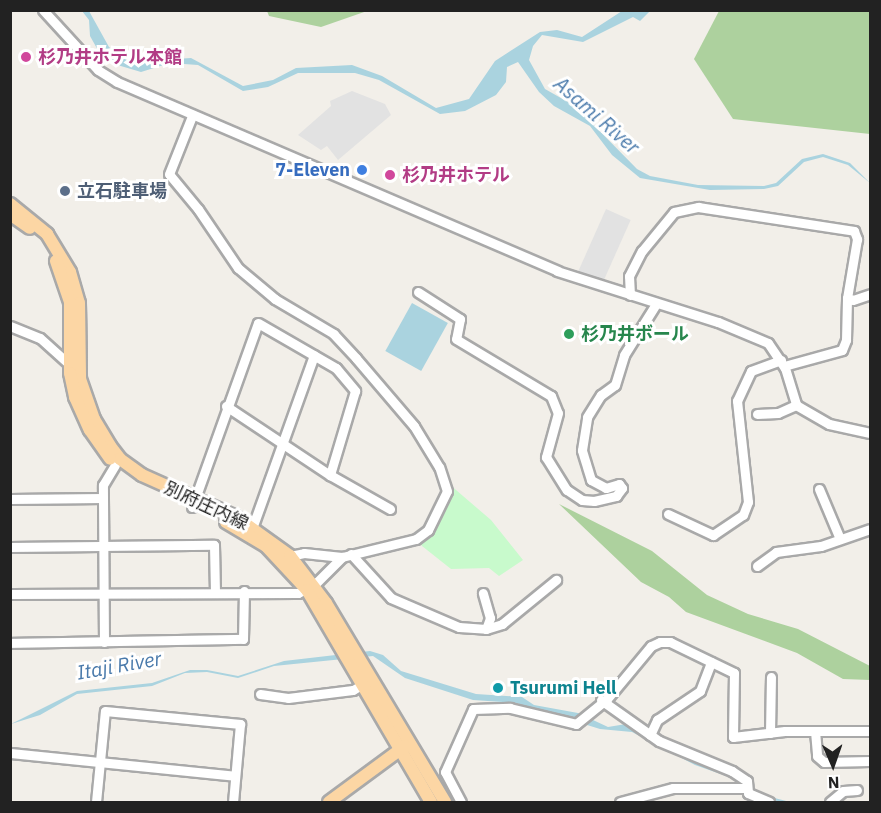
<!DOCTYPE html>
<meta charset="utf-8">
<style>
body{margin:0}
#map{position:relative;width:881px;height:813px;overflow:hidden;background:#f2efe9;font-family:"IBM Plex Sans","Noto Sans JP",sans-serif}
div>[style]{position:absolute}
.forest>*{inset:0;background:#add19e}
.park>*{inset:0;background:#c8facc}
.parking>*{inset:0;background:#e2e2e2;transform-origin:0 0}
.water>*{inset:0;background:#aad3df;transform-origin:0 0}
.roads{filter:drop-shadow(2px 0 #a9a9a9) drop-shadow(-2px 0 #a9a9a9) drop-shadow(0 2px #a9a9a9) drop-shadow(0 -2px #a9a9a9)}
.minor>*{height:9px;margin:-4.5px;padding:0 4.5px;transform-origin:4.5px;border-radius:4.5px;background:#fff}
.major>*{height:12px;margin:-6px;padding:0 6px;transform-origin:6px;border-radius:6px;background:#fcd6a4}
.dots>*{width:16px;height:16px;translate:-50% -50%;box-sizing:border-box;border:3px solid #fff;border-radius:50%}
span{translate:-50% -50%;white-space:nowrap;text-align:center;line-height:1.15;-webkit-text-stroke:6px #fff;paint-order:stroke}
.hotel-label{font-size:18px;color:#b23c85;font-weight:700}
.left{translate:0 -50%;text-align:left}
.shop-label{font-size:18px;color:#366cbe;font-weight:700}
.right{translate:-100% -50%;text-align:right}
.service-label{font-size:18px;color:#4e5e75;font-weight:700}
.leisure-label{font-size:18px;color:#27864d;font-weight:700}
.street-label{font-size:18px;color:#222}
.culture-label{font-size:18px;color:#0d838f;font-weight:700}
.water-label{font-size:20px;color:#4a7aab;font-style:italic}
.frame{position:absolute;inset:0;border:12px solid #222;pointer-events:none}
.north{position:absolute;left:803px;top:735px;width:60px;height:60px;-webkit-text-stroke:4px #fff;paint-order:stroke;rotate:178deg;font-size:16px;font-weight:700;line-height:24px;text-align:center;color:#222}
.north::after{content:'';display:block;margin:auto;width:21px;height:27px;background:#222;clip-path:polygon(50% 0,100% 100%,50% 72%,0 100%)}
</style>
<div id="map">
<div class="forest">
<div style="clip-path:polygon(267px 11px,267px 10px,367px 11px,321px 27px,269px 16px)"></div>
<div style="clip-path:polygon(719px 11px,870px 11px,870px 134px,733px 119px,694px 59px)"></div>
<div style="clip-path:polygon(559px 504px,652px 551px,707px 595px,748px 614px,798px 629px,870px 666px,870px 680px,843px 679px,797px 653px,686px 612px,669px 597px,641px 582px)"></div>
</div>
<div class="park">
<div style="clip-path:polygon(449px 484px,491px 520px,523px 560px,499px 576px,489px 568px,451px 569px,422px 546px,419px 541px,431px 533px,450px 496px)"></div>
</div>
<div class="parking">
<div style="clip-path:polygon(352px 91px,385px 104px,391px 115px,338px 160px,327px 146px,321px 150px,298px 135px,331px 106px,330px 101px)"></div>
<div style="left:606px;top:209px;width:27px;height:71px;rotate:24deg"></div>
</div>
<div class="water">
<div style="clip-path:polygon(82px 11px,89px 11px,109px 47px,129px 62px,191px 58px,243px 86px,273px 80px,296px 68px,352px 65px,382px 76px,436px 108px,469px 99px,495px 61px,540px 32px,557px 30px,582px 37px,622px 11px,650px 11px,640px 21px,633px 17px,583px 42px,542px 35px,533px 46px,529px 60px,545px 89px,575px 106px,637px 169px,650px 176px,698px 185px,764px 186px,776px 183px,802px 159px,823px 154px,850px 163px,870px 183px,848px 165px,823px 157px,804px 162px,778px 186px,764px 189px,710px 190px,640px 178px,612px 155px,590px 126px,554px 106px,539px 92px,518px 62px,507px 67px,506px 82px,496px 95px,465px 111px,440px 114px,379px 80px,355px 73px,298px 73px,268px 87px,243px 91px,198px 65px,170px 63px,141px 72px,104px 61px,90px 36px,89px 20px)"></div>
<div style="left:412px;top:303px;width:41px;height:55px;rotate:29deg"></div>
<div style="clip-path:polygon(370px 651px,383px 655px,401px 671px,476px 694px,522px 697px,534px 705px,578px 713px,608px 727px,626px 724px,697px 762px,734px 774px,759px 794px,790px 802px,766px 800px,732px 778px,695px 765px,632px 732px,600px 729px,516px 703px,473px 700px,405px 678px,373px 656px,274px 666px,238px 678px,207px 672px,185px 673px,152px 686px,77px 694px,40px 715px,11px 724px,77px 691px,152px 683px,190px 670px,207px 670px,238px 676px,284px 661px)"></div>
</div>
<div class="roads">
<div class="minor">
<div style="left:43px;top:10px;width:81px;rotate:47.5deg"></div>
<div style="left:98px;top:70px;width:22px;rotate:32deg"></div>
<div style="left:117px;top:82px;width:479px;rotate:23.2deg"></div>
<div style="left:557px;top:271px;width:169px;rotate:17.6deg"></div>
<div style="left:718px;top:322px;width:54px;rotate:22.8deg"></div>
<div style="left:768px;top:343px;width:30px;rotate:56deg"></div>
<div style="left:785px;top:368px;width:39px;rotate:73deg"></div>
<div style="left:796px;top:405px;width:38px;rotate:30deg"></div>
<div style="left:829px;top:424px;width:42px;rotate:12.4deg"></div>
<div style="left:418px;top:292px;width:50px;rotate:32.7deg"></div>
<div style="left:460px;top:319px;width:20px;rotate:101deg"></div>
<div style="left:456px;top:339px;width:111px;rotate:31deg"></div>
<div style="left:551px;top:396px;width:18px;rotate:68deg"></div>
<div style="left:558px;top:413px;width:46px;rotate:105.3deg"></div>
<div style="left:546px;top:457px;width:39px;rotate:58deg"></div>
<div style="left:567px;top:490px;width:18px;rotate:34deg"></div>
<div style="left:582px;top:500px;width:12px;rotate:5deg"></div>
<div style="left:594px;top:501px;width:23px;rotate:-13deg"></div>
<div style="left:616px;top:496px;width:10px;rotate:-53deg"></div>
<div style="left:622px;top:488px;width:5px;rotate:-127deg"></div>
<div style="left:619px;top:484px;width:14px;rotate:163deg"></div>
<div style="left:606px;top:488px;width:17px;rotate:-152deg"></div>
<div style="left:591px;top:480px;width:31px;rotate:-107deg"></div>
<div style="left:582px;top:450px;width:33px;rotate:-81deg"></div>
<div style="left:587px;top:417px;width:26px;rotate:-58deg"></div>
<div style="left:601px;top:395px;width:17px;rotate:-36deg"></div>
<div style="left:615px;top:385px;width:31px;rotate:-73deg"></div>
<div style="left:624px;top:355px;width:60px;rotate:-57.9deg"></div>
<div style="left:630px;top:295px;width:19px;rotate:-93deg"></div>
<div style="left:629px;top:276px;width:28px;rotate:-63deg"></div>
<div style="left:642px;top:251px;width:50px;rotate:-50.6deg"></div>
<div style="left:674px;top:212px;width:25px;rotate:-12deg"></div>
<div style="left:698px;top:207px;width:158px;rotate:8.7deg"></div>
<div style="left:854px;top:231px;width:9px;rotate:69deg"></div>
<div style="left:857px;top:239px;width:60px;rotate:99.6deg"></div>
<div style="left:847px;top:298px;width:6px;rotate:18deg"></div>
<div style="left:853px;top:300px;width:18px;rotate:-19deg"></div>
<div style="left:10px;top:326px;width:32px;rotate:22deg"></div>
<div style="left:40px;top:338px;width:40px;rotate:42deg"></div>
<div style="left:784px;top:366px;width:60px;rotate:-15.4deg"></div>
<div style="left:842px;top:350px;width:11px;rotate:-68deg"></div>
<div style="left:846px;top:340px;width:42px;rotate:-88.6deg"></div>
<div style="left:226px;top:406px;width:125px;rotate:33.6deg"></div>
<div style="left:330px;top:475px;width:69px;rotate:29.5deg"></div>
<div style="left:757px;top:414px;width:21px;rotate:-3deg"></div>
<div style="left:778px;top:413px;width:20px;rotate:-24deg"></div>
<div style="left:819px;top:489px;width:54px;rotate:67.2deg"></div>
<div style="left:10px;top:499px;width:93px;rotate:-0.6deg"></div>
<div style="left:192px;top:507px;width:195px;rotate:-70.3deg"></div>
<div style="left:258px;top:323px;width:90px;rotate:30deg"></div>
<div style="left:336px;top:368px;width:30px;rotate:50deg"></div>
<div style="left:355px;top:391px;width:88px;rotate:106.6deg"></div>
<div style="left:668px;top:514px;width:50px;rotate:25deg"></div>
<div style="left:713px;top:535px;width:36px;rotate:-34deg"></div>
<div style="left:743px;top:515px;width:14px;rotate:-69deg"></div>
<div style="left:748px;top:502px;width:102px;rotate:-96.2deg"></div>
<div style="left:737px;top:401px;width:33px;rotate:-65deg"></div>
<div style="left:751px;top:371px;width:32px;rotate:-20deg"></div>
<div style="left:250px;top:534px;width:190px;rotate:-70.3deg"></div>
<div style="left:10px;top:547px;width:204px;rotate:-0.6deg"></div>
<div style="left:214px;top:545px;width:47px;rotate:88.8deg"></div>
<div style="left:351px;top:554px;width:59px;rotate:47.7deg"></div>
<div style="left:391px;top:598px;width:74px;rotate:23.1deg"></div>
<div style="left:459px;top:627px;width:27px;rotate:4deg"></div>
<div style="left:486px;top:629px;width:12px;rotate:-70deg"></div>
<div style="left:490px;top:618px;width:26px;rotate:-106deg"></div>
<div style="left:290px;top:556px;width:14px;rotate:-12deg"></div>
<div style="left:304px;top:553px;width:38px;rotate:6deg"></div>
<div style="left:757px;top:566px;width:24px;rotate:-36deg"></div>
<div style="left:776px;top:552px;width:45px;rotate:-7.6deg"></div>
<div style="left:821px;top:546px;width:52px;rotate:-19.1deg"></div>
<div style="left:10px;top:594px;width:288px;rotate:-0.2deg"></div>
<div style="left:298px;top:593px;width:18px;rotate:-27deg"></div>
<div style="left:314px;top:585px;width:40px;rotate:-45deg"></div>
<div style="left:342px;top:557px;width:76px;rotate:-13.7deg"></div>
<div style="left:416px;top:539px;width:15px;rotate:-37deg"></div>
<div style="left:428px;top:530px;width:43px;rotate:-64deg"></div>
<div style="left:447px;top:491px;width:25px;rotate:-108deg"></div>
<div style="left:439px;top:467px;width:48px;rotate:-121.4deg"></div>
<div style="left:414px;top:426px;width:89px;rotate:-130.5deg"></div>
<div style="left:356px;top:358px;width:33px;rotate:-133deg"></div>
<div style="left:334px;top:334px;width:69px;rotate:-149.3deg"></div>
<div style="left:275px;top:299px;width:48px;rotate:-140deg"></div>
<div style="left:238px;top:268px;width:71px;rotate:-124.1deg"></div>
<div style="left:198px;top:209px;width:45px;rotate:-129.6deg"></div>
<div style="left:169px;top:174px;width:62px;rotate:-68.4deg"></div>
<div style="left:486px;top:629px;width:17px;rotate:-17deg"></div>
<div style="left:502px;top:624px;width:70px;rotate:-39.2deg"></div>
<div style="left:104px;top:642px;width:157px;rotate:-90.4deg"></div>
<div style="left:103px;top:485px;width:23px;rotate:-59deg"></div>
<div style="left:10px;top:643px;width:233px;rotate:-1deg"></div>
<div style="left:243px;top:639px;width:48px;rotate:-88.8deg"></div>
<div style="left:260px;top:694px;width:28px;rotate:8deg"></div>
<div style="left:288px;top:698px;width:65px;rotate:-7deg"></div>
<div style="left:353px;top:690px;width:17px;rotate:-31deg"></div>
<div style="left:601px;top:700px;width:71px;rotate:35.3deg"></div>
<div style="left:659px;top:741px;width:79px;rotate:22.3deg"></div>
<div style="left:732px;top:771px;width:18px;rotate:34deg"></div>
<div style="left:747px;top:781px;width:12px;rotate:85deg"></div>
<div style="left:748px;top:793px;width:23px;rotate:23deg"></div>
<div style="left:815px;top:731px;width:25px;rotate:85deg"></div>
<div style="left:817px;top:756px;width:9px;rotate:41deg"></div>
<div style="left:824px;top:762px;width:46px;rotate:-1.2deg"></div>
<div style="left:770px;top:733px;width:56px;rotate:-89deg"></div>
<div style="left:650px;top:735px;width:17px;rotate:-65deg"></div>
<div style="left:657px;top:720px;width:52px;rotate:-34deg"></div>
<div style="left:700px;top:691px;width:31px;rotate:-69deg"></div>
<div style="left:10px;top:753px;width:226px;rotate:5.8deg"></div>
<div style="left:96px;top:802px;width:91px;rotate:-84.4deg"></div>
<div style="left:105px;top:711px;width:136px;rotate:5.5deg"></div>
<div style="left:240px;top:724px;width:78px;rotate:95.1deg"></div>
<div style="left:461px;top:802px;width:34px;rotate:-118deg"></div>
<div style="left:445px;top:772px;width:69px;rotate:-66deg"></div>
<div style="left:473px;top:709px;width:37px;rotate:-2deg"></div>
<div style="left:510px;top:708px;width:68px;rotate:13.6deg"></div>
<div style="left:576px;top:724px;width:40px;rotate:-39deg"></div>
<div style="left:607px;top:699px;width:69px;rotate:-50.3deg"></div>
<div style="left:651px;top:646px;width:10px;rotate:-24deg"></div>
<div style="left:660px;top:642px;width:10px"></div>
<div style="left:670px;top:642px;width:71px;rotate:25.8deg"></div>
<div style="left:734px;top:673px;width:64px;rotate:90.9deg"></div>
<div style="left:733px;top:737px;width:52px;rotate:-6.6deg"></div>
<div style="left:785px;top:731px;width:85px"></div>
<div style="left:620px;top:802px;width:55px;rotate:-14.8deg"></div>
<div style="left:673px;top:788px;width:73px"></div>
<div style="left:830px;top:802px;width:17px;rotate:-40deg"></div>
<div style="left:843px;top:791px;width:14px;rotate:-4deg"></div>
</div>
<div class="major">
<div style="left:10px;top:204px;width:48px;rotate:39deg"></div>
<div style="left:47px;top:234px;width:44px;rotate:58.8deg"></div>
<div style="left:70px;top:272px;width:32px;rotate:74deg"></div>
<div style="left:79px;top:303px;width:76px;rotate:89.2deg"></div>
<div style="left:80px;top:379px;width:42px;rotate:70.7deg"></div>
<div style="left:94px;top:419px;width:31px;rotate:59deg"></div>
<div style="left:110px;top:446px;width:16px;rotate:52deg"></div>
<div style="left:120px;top:459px;width:27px;rotate:36deg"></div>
<div style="left:142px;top:475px;width:103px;rotate:24.1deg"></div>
<div style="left:236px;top:517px;width:67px;rotate:35.8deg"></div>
<div style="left:290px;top:556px;width:59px;rotate:52.5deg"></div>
<div style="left:326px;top:603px;width:232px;rotate:59.1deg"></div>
<div style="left:10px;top:214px;width:24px;rotate:35deg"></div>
<div style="left:56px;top:261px;width:43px;rotate:71.1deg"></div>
<div style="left:70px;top:302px;width:71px;rotate:90deg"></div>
<div style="left:70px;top:373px;width:25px;rotate:78deg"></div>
<div style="left:75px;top:397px;width:36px;rotate:66deg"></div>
<div style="left:90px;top:430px;width:35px;rotate:55deg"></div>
<div style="left:226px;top:522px;width:47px;rotate:31deg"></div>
<div style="left:266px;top:546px;width:60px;rotate:47deg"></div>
<div style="left:307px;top:590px;width:246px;rotate:59.7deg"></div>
<div style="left:329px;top:802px;width:94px;rotate:-36.4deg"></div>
</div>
</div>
<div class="dots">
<div style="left:26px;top:57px;background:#d1479c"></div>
<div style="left:362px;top:170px;background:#3f7fe0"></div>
<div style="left:390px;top:175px;background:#d1479c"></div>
<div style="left:65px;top:191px;background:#5c6f8a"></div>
<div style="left:569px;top:334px;background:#2e9e5b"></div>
<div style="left:498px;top:688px;background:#0f9aa8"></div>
</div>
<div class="hotel-label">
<span class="left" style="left:38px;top:57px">杉乃井ホテル本館</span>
<span class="left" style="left:402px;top:175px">杉乃井ホテル</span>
</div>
<div class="shop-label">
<span class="right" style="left:350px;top:170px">7-Eleven</span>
</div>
<div class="service-label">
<span class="left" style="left:77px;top:191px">立石駐車場</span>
</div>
<div class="leisure-label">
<span class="left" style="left:581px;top:334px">杉乃井ボール</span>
</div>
<div class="street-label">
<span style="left:206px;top:506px;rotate:25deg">別府庄内線</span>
</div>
<div class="culture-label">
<span class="left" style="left:510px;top:688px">Tsurumi Hell</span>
</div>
<div class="water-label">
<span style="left:597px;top:115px;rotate:41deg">Asami River</span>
<span style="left:119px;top:665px;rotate:-10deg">Itaji River</span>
</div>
<div class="frame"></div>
<div class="north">N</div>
</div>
